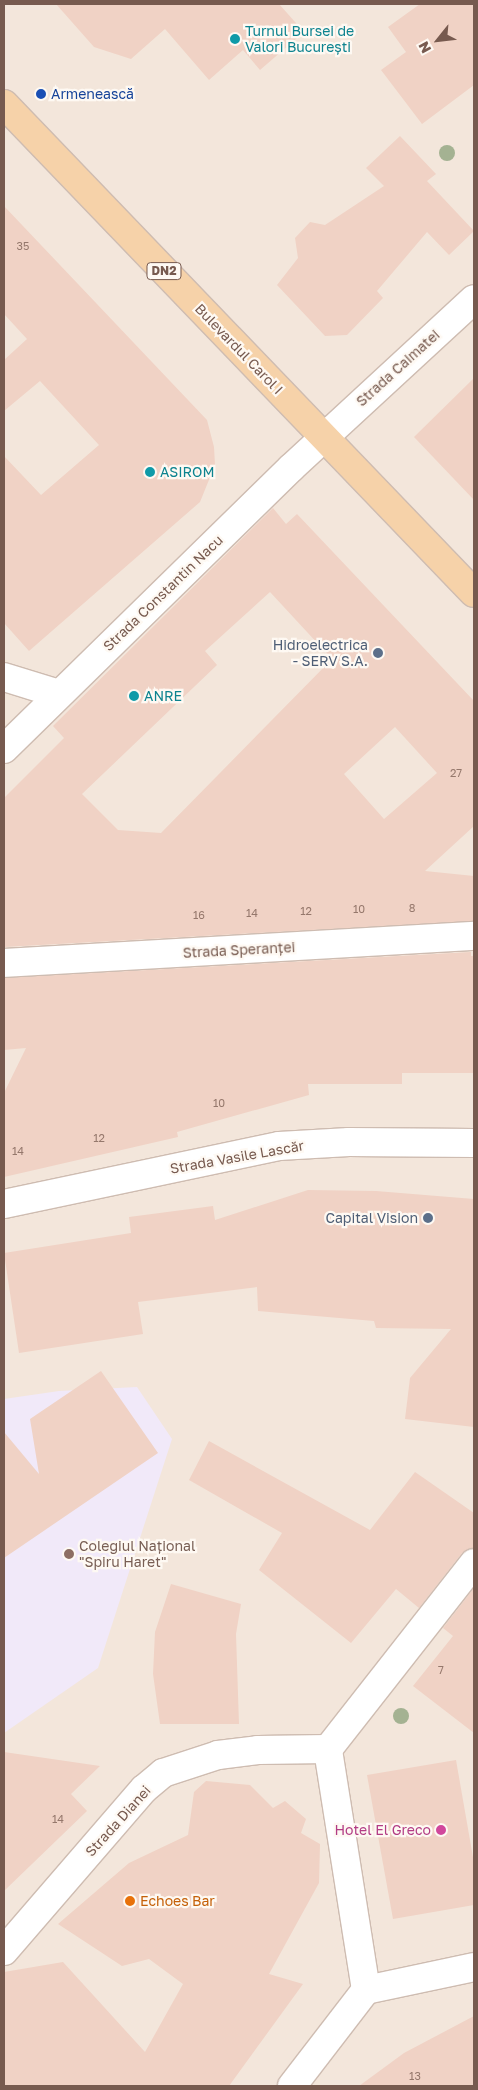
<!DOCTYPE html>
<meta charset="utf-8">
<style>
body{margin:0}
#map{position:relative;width:478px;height:2090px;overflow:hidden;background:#fcf4ec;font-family:"Golos Text",sans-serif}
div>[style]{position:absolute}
.residential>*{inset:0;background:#f3e6db;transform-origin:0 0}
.education>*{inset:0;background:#f1e9f9}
.building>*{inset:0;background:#f0d2c5}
.roads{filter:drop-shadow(1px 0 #cebcb1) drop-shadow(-1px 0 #cebcb1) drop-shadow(0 1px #cebcb1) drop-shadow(0 -1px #cebcb1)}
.minor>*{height:28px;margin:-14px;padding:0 14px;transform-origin:14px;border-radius:14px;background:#fff}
.major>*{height:28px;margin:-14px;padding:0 14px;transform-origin:14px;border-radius:14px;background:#f6d2a9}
.trees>*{width:16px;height:16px;margin:-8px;border-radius:50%;background:#a4b292}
.dots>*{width:14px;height:14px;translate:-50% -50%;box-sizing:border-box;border:2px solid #fef9f3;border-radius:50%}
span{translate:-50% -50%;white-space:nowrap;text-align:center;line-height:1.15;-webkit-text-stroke:4.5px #fef9f3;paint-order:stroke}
.number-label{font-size:11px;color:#95786c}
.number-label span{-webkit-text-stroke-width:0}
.shield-label span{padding:1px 4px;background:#fef9f3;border:1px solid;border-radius:4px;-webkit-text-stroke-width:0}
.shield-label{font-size:12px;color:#775a4f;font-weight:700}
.culture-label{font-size:14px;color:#0d838f}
.left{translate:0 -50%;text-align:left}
.transit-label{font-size:14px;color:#164399}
.street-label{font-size:14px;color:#775a4f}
.service-label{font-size:14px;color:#4e5e75}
.right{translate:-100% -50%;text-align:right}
.education-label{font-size:14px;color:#785e54}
.hotel-label{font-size:14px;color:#b23c85}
.food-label{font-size:14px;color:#c56008}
.frame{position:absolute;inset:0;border:5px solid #775a4f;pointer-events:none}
.north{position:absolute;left:413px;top:15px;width:50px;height:50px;-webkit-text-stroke:4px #fef9f3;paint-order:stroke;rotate:241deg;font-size:14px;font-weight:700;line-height:20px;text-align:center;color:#775a4f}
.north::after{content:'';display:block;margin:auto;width:18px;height:22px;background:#775a4f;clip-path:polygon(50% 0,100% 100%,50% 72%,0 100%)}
</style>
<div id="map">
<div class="residential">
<div style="left:4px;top:4px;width:470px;height:2082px"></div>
</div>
<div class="education">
<div style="clip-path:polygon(137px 1387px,172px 1439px,98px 1668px,4px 1733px,4px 1399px,59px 1391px)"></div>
</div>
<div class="building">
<div style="clip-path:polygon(56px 4px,279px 4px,304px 32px,260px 70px,243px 50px,209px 80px,165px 29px,131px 59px,94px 47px)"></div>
<div style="clip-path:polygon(420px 4px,474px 4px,474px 85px,422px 124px,381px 70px,406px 52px,388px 27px)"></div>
<div style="clip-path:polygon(400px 136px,436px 174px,427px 181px,474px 231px,449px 255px,427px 232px,377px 291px,383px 298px,347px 335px,325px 336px,277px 285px,298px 258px,295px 238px,310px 222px,325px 225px,384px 186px,366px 168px)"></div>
<div style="clip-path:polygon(4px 206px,207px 420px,214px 447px,215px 465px,200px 502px,29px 651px,4px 623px,4px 456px,41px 495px,99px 445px,40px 381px,4px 411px,4px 360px,27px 339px,4px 314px)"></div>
<div style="clip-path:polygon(474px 378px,474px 500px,414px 437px)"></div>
<div style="clip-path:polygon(evenodd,273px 508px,286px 524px,297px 514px,474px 701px,474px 826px,425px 871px,474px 876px,474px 921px,4px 947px,4px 798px,64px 738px,53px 726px,273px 508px,270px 592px,332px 659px,161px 833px,118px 830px,82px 794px,217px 665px,205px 651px,270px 592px,273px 508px,395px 727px,437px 773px,384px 819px,344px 774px,395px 727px)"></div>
<div style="clip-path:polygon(471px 952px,471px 956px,474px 956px,474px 1073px,402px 1073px,402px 1084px,308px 1084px,309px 1095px,177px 1132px,178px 1137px,4px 1177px,4px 1093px,26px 1048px,4px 1050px,4px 978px)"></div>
<div style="clip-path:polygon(308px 1190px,376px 1191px,474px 1199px,474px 1427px,405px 1419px,410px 1378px,451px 1329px,376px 1328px,374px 1321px,258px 1311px,257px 1287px,138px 1302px,143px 1334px,19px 1353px,4px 1253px,131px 1233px,129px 1217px,213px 1206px,215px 1220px)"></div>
<div style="clip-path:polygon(101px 1371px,158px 1453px,4px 1558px,4px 1432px,39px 1474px,30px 1419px)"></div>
<div style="clip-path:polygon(209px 1441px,370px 1530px,415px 1472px,474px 1513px,474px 1548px,462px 1553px,419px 1608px,396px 1589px,351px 1643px,259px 1570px,282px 1533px,189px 1480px)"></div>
<div style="clip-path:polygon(171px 1584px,241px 1604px,236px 1634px,239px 1724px,160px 1724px,153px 1674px,155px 1632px)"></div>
<div style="clip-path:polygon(474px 1588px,474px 1733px,413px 1686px,453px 1636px,443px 1628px)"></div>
<div style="clip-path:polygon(4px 1752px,100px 1766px,71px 1794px,87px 1811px,4px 1891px)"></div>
<div style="clip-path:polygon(456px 1760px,474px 1863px,474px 1905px,393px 1919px,367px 1775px)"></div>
<div style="clip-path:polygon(206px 1781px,250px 1785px,273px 1808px,285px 1801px,306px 1819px,301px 1833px,320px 1844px,319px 1883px,269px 1974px,303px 1984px,229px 2086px,4px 2086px,4px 1972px,63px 1962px,145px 2052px,183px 1984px,149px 1959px,122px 1966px,58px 1924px,129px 1863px,188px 1835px,194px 1792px)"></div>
<div style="clip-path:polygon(474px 2016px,474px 2086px,359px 2086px,404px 2053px)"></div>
</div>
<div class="roads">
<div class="minor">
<div style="left:4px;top:677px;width:58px;rotate:17.2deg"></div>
<div style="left:4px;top:749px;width:402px;rotate:-44.4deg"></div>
<div style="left:291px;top:468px;width:249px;rotate:-42.7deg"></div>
<div style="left:4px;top:963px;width:471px;rotate:-3.3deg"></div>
<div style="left:4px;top:1204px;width:281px;rotate:-11.9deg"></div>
<div style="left:279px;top:1146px;width:70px;rotate:-3.3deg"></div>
<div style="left:349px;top:1142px;width:125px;rotate:0.5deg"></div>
<div style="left:4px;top:1951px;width:214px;rotate:-49.2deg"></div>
<div style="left:144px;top:1789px;width:25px;rotate:-40deg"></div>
<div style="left:163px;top:1773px;width:58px;rotate:-18.1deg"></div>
<div style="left:218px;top:1755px;width:40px;rotate:-7.1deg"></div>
<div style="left:258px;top:1750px;width:70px;rotate:-0.8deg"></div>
<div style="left:366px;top:1990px;width:244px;rotate:-99deg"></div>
<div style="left:328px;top:1749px;width:236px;rotate:-51.9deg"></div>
<div style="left:366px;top:1990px;width:110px;rotate:-12deg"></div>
<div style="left:292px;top:2086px;width:121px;rotate:-52.4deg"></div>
</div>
<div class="major">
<div style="left:4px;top:104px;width:678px;rotate:46.14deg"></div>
</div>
</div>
<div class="trees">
<div style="left:447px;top:153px"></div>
<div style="left:401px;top:1716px"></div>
</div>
<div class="dots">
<div style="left:235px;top:39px;background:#0f9aa8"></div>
<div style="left:41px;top:94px;background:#1a4fb4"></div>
<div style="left:150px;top:472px;background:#0f9aa8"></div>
<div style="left:378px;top:653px;background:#5c6f8a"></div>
<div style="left:134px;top:696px;background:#0f9aa8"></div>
<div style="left:428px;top:1218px;background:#5c6f8a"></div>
<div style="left:69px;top:1554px;background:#8d6e63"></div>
<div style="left:441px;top:1830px;background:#d1479c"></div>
<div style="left:130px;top:1901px;background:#e8710a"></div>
</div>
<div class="number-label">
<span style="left:23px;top:246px">35</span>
<span style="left:456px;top:773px">27</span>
<span style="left:412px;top:908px">8</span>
<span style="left:359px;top:909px">10</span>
<span style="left:306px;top:911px">12</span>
<span style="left:252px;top:913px">14</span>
<span style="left:199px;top:915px">16</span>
<span style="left:219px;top:1103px">10</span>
<span style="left:99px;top:1138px">12</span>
<span style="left:18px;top:1151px">14</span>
<span style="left:441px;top:1670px">7</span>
<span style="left:58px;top:1819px">14</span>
<span style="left:415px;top:2076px">13</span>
</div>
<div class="shield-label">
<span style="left:164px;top:271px">DN2</span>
</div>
<div class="culture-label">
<span class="left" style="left:245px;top:39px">Turnul Bursei de<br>Valori București</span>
<span class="left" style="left:160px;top:472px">ASIROM</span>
<span class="left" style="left:144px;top:696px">ANRE</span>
</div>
<div class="transit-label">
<span class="left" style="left:51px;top:94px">Armenească</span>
</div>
<div class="street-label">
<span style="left:239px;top:349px;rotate:46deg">Bulevardul Carol I</span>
<span style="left:398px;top:368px;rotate:-42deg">Strada Caimatei</span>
<span style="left:163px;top:593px;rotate:-44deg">Strada Constantin Nacu</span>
<span style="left:239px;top:950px;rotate:-3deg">Strada Speranței</span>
<span style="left:237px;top:1157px;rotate:-10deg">Strada Vasile Lascăr</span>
<span style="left:118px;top:1821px;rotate:-48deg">Strada Dianei</span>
</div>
<div class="service-label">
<span class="right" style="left:368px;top:653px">Hidroelectrica<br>- SERV S.A.</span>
<span class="right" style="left:418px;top:1218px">Capital Vision</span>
</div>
<div class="education-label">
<span class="left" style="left:79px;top:1554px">Colegiul Național<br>"Spiru Haret"</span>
</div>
<div class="hotel-label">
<span class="right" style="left:431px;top:1830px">Hotel El Greco</span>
</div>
<div class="food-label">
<span class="left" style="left:140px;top:1901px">Echoes Bar</span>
</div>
<div class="frame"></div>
<div class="north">N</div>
</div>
